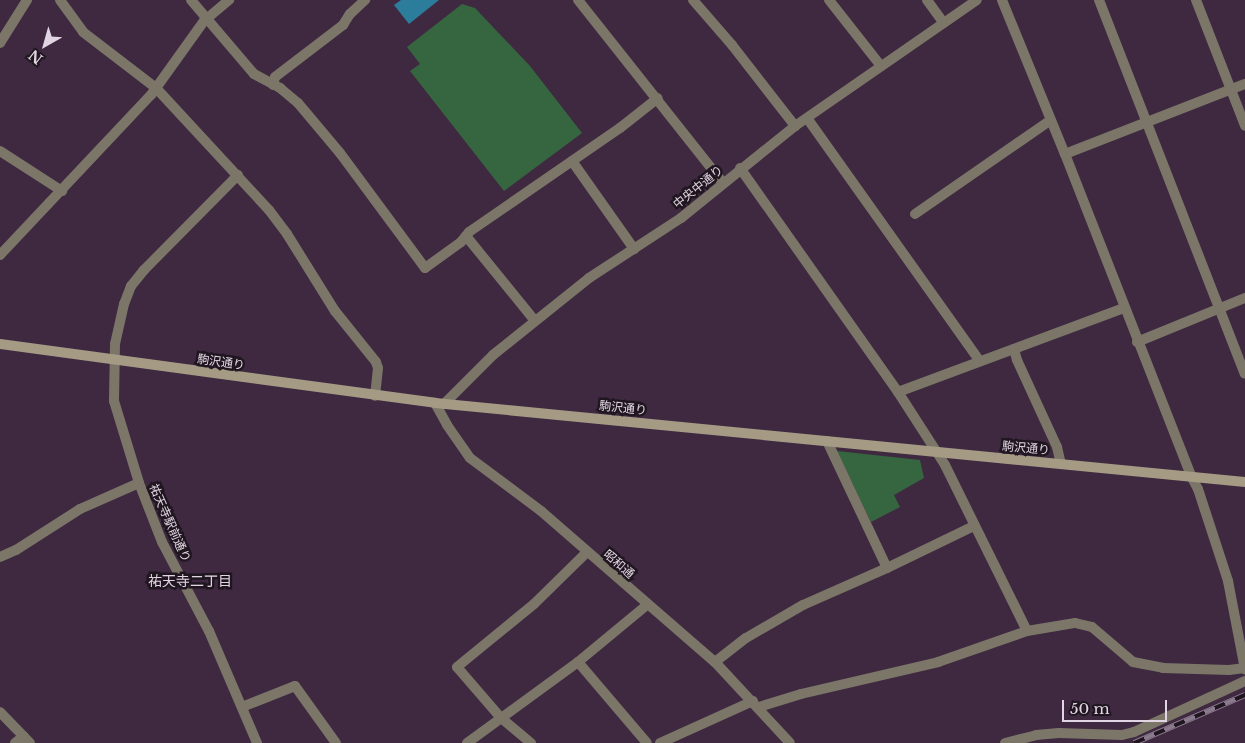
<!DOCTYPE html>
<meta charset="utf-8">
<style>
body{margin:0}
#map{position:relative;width:1245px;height:743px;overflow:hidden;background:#3e2940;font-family:"Libre Baskerville","Noto Sans JP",serif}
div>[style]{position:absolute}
.green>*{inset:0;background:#356640}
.water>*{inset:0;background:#2c7d9b}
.minor>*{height:10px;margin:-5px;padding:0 5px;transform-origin:5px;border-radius:5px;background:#7b7668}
.tertiary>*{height:10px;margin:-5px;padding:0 5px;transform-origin:5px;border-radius:5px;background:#7b7668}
.secondary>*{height:10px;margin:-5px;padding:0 5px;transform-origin:5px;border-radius:5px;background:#a59b85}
.rail>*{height:5.5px;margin-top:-2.75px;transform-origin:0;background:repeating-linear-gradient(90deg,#1f1620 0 11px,#8b7a8d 0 22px);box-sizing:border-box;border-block:1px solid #8b7a8d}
span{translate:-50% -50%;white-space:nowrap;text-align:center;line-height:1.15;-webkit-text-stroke:5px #1f1620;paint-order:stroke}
.street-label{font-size:12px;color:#e2d5e3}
.neighbourhood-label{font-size:14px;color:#e2d5e3}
.north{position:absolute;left:20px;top:20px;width:50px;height:50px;-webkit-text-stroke:4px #1f1620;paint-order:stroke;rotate:218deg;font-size:14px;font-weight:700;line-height:20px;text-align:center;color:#e2d5e3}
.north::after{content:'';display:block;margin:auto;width:18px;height:22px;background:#e2d5e3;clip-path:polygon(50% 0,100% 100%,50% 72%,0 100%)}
.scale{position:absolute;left:1062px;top:700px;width:105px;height:22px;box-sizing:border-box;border:2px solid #e2d5e3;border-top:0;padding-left:6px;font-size:15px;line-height:18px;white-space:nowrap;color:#e2d5e3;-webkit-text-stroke:4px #1f1620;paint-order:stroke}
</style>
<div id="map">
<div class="green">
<div style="clip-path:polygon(462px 4px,475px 8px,530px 66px,582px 133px,504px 191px,410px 71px,420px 64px,407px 47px)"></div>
<div style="clip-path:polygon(837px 451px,920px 460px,924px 478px,894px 495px,900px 507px,871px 522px)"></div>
</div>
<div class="water">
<div style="clip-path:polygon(401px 0,439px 0,409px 24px,394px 5px)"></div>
</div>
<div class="minor">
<div style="left:60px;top:0;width:39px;rotate:54deg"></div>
<div style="left:83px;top:32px;width:92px;rotate:37.5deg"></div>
<div style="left:156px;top:88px;width:166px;rotate:47.2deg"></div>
<div style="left:269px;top:210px;width:30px;rotate:53deg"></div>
<div style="left:287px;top:234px;width:91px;rotate:58.1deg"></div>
<div style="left:335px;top:311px;width:65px;rotate:51.2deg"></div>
<div style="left:376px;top:362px;width:6px;rotate:72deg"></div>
<div style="left:378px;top:368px;width:28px;rotate:96deg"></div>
<div style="left:191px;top:0;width:97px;rotate:49.6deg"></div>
<div style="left:254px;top:74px;width:30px;rotate:28deg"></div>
<div style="left:280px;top:88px;width:23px;rotate:40deg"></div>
<div style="left:298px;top:103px;width:65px;rotate:50deg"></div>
<div style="left:340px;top:153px;width:143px;rotate:53.5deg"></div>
<div style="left:425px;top:268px;width:44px;rotate:-35.8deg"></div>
<div style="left:461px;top:242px;width:13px;rotate:-51deg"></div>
<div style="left:469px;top:232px;width:183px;rotate:-34.6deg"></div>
<div style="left:620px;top:128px;width:48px;rotate:-38.3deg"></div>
<div style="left:578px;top:0;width:233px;rotate:51.6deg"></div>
<div style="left:693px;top:0;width:60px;rotate:49.1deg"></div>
<div style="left:732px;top:45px;width:103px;rotate:52.1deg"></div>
<div style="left:829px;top:0;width:84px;rotate:51.8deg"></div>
<div style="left:927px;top:0;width:27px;rotate:54deg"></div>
<div style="left:1099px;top:0;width:401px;rotate:68.7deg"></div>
<div style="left:1196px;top:0;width:135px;rotate:68.7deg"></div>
<div style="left:0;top:43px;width:51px;rotate:-57.9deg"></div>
<div style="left:273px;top:85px;width:8px;rotate:-76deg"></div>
<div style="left:275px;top:77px;width:86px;rotate:-37.4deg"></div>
<div style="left:343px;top:25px;width:13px;rotate:-58deg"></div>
<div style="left:350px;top:14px;width:21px;rotate:-43deg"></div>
<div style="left:807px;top:118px;width:298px;rotate:54.6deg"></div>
<div style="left:0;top:151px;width:74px;rotate:32.8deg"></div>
<div style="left:1065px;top:154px;width:193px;rotate:-21.3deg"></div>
<div style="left:572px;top:161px;width:108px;rotate:54.8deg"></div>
<div style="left:740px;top:168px;width:274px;rotate:54.8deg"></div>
<div style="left:898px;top:392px;width:87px;rotate:57.2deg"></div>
<div style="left:945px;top:465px;width:185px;rotate:63.7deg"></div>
<div style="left:238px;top:175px;width:134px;rotate:134.7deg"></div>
<div style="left:144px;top:270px;width:21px;rotate:129deg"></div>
<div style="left:131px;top:286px;width:19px;rotate:111deg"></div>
<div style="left:124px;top:304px;width:41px;rotate:102.7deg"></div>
<div style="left:115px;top:344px;width:57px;rotate:91deg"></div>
<div style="left:114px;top:401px;width:86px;rotate:73deg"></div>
<div style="left:139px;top:483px;width:63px;rotate:68.7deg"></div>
<div style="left:162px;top:542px;width:101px;rotate:62.2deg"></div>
<div style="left:209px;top:631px;width:122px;rotate:66.8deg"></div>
<div style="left:915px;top:214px;width:165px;rotate:-34.7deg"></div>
<div style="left:466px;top:236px;width:109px;rotate:50.9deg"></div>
<div style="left:0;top:255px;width:220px;rotate:-46.7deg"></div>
<div style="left:151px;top:95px;width:91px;rotate:-54.4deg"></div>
<div style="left:204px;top:21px;width:33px;rotate:-40deg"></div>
<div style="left:1137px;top:342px;width:117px;rotate:-22.2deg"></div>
<div style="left:1014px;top:349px;width:11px;rotate:75deg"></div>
<div style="left:1017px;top:360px;width:96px;rotate:65.3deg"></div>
<div style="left:1057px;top:447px;width:17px;rotate:77deg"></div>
<div style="left:898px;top:392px;width:241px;rotate:-20.4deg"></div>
<div style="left:435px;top:403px;width:25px;rotate:61deg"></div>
<div style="left:447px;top:425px;width:40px;rotate:55.1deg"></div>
<div style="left:470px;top:458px;width:89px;rotate:36.7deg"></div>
<div style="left:541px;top:511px;width:230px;rotate:41deg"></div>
<div style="left:715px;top:662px;width:110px;rotate:47.2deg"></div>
<div style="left:827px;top:441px;width:140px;rotate:64.7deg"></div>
<div style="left:1191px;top:476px;width:15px;rotate:62deg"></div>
<div style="left:1198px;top:489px;width:97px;rotate:71.9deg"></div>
<div style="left:1228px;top:581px;width:90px;rotate:79.1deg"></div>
<div style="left:0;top:557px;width:17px;rotate:-24deg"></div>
<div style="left:16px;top:550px;width:76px;rotate:-32.6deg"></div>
<div style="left:80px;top:509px;width:64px;rotate:-23.8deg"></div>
<div style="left:578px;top:662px;width:106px;rotate:49.6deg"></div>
<div style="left:715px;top:662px;width:39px;rotate:-38deg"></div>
<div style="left:746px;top:638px;width:66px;rotate:-30.1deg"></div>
<div style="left:803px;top:605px;width:92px;rotate:-23.8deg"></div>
<div style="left:887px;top:568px;width:97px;rotate:-25.8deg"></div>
<div style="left:242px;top:707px;width:57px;rotate:-21.6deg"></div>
<div style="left:295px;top:686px;width:70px;rotate:54.3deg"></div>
<div style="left:759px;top:707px;width:44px;rotate:-17.2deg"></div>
<div style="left:801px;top:694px;width:141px;rotate:-13.1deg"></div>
<div style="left:938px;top:662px;width:94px;rotate:-19.2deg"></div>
<div style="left:1027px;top:631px;width:49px;rotate:-9.5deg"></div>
<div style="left:1075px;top:623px;width:17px;rotate:13deg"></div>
<div style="left:1092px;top:627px;width:54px;rotate:40.5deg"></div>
<div style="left:1133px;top:662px;width:31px;rotate:11deg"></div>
<div style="left:1163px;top:668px;width:66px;rotate:1.7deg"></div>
<div style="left:1229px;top:670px;width:16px;rotate:-7deg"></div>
<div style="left:0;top:712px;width:43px;rotate:45.9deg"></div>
<div style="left:15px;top:743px;width:11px;rotate:-38deg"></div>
<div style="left:467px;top:743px;width:137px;rotate:-36.1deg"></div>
<div style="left:578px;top:662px;width:89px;rotate:-39.6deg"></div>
<div style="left:531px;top:743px;width:39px;rotate:-140deg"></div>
<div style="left:501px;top:718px;width:67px;rotate:-130.8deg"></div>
<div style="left:457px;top:667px;width:99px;rotate:-39.3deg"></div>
<div style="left:534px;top:604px;width:73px;rotate:-44.4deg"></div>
<div style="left:660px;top:743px;width:102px;rotate:-24.3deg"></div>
<div style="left:1005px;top:743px;width:32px;rotate:-14deg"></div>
<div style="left:1036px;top:735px;width:23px;rotate:-5deg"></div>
<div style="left:1059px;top:733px;width:63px;rotate:1.8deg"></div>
<div style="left:1122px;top:735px;width:12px;rotate:-14deg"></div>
<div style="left:1134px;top:732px;width:122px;rotate:-24.7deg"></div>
</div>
<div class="tertiary">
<div style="left:1002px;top:0;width:166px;rotate:67.8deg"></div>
<div style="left:1065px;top:154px;width:346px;rotate:68.6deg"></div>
<div style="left:444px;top:404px;width:69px;rotate:-45deg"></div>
<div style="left:493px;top:355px;width:123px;rotate:-38.7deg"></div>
<div style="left:589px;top:278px;width:110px;rotate:-33.1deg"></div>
<div style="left:681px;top:218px;width:146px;rotate:-38.9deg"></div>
<div style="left:795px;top:126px;width:221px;rotate:-34.7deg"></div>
</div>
<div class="secondary">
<div style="left:0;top:344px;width:439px;rotate:7.7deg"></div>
<div style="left:435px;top:403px;width:814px;rotate:5.57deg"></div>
</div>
<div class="rail">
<div style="left:1134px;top:743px;width:121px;rotate:-23.4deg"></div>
</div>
<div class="street-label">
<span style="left:698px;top:187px;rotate:-39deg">中央中通り</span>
<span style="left:221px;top:362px;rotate:8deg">駒沢通り</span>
<span style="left:623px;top:408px;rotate:6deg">駒沢通り</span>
<span style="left:1026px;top:448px;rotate:5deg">駒沢通り</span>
<span style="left:170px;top:523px;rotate:66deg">祐天寺駅前通り</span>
<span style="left:619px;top:564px;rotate:41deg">昭和通</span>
</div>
<div class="neighbourhood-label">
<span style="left:190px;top:581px">祐天寺二丁目</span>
</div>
<div class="north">N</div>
<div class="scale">50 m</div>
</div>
